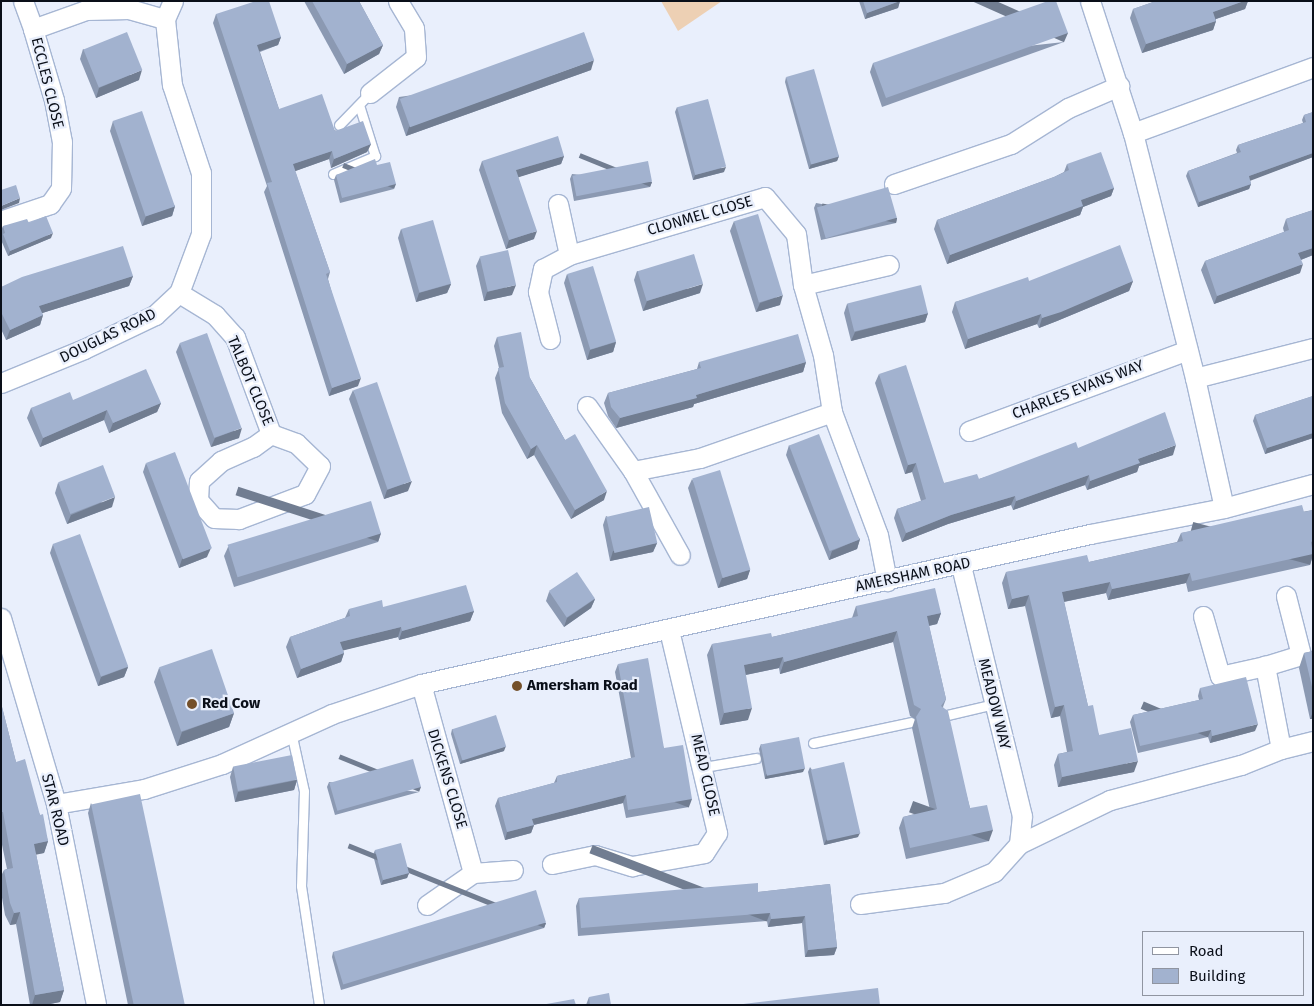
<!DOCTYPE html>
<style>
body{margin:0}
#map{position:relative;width:1314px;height:1006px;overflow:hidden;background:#e9effc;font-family:"Fira Sans",sans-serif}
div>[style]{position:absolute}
.green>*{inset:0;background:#edd0b4}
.roads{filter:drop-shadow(1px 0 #a6b6d3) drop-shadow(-1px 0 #a6b6d3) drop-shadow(0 1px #a6b6d3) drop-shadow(0 -1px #a6b6d3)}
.service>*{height:9px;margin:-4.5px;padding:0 4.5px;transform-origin:4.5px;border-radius:4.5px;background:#fff}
.minor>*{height:19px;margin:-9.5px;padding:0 9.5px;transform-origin:9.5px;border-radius:9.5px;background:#fff}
.wall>*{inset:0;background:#8b99b2}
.shaded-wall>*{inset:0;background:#717d91;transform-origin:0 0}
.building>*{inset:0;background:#a2b2cf;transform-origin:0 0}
.dots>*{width:14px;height:14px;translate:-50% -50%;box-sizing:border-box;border:2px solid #e9effc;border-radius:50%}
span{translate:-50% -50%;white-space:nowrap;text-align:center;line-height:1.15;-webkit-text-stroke:4.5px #e9effc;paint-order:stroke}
.street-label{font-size:15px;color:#0a0f19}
.poi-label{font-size:15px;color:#0a0f19;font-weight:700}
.left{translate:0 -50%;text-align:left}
.frame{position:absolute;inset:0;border:2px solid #0a0f19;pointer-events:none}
.legend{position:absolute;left:1142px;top:931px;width:162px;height:65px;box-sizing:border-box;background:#e9effc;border:1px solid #9095a1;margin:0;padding:6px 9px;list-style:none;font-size:15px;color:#0a0f19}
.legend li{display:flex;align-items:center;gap:10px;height:25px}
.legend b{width:25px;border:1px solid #9095a1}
</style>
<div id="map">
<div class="green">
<div style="clip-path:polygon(661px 1px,722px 1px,678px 31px)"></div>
</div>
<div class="roads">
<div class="service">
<div style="left:339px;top:125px;width:45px;rotate:-45.9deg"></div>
<div style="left:333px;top:174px;width:46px;rotate:-23.2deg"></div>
<div style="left:375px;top:156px;width:53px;rotate:-107.4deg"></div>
<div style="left:943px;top:716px;width:52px;rotate:-13.2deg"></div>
<div style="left:291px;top:732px;width:60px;rotate:77.6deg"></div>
<div style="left:304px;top:791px;width:95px;rotate:91.8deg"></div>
<div style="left:301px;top:886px;width:120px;rotate:81.4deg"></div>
<div style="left:813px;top:743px;width:100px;rotate:-12.1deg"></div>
<div style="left:704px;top:767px;width:53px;rotate:-9.8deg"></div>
</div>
<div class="minor">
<div style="left:23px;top:1px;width:30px;rotate:70deg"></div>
<div style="left:1090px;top:1px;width:139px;rotate:72deg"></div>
<div style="left:1133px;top:133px;width:253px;rotate:75.8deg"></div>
<div style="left:1195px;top:378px;width:133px;rotate:77.4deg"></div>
<div style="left:370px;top:93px;width:58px;rotate:-38deg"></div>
<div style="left:416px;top:57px;width:29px;rotate:-94deg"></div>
<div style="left:414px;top:28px;width:31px;rotate:-121deg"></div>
<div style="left:1133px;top:133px;width:192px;rotate:-20.1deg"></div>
<div style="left:894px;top:184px;width:124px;rotate:-18.9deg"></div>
<div style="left:1011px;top:144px;width:67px;rotate:-32.3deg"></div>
<div style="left:1068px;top:108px;width:56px;rotate:-23.3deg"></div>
<div style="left:558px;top:204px;width:52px;rotate:77.8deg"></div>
<div style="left:569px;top:255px;width:204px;rotate:-16.5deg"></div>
<div style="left:765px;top:197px;width:48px;rotate:50deg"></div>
<div style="left:796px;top:234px;width:51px;rotate:82.2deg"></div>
<div style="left:803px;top:285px;width:73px;rotate:74.1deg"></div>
<div style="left:823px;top:355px;width:58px;rotate:81deg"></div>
<div style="left:832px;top:412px;width:131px;rotate:69.5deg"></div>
<div style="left:878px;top:535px;width:47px;rotate:78.9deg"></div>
<div style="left:3px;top:220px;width:50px;rotate:-18.8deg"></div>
<div style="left:50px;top:204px;width:19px;rotate:-55deg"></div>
<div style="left:61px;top:188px;width:46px;rotate:-88.8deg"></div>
<div style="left:62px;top:142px;width:43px;rotate:-100.8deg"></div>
<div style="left:54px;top:100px;width:74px;rotate:-106.5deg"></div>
<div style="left:33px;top:29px;width:56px;rotate:-19.7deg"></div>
<div style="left:86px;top:10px;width:43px;rotate:-1.3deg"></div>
<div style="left:129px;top:9px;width:37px;rotate:16deg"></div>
<div style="left:803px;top:285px;width:88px;rotate:-13.1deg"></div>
<div style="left:179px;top:293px;width:42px;rotate:31.4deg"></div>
<div style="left:215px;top:315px;width:30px;rotate:48deg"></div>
<div style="left:235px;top:337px;width:103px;rotate:69.6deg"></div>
<div style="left:271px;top:434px;width:27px;rotate:20deg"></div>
<div style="left:296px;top:443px;width:33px;rotate:44deg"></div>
<div style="left:320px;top:466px;width:32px;rotate:118deg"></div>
<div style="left:305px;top:494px;width:71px;rotate:159.3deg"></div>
<div style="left:239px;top:519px;width:25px;rotate:-178deg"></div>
<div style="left:214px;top:518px;width:24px;rotate:-132deg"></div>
<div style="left:198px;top:500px;width:19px;rotate:-87deg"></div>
<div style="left:199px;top:481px;width:30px;rotate:-42deg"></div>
<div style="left:221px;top:461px;width:35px;rotate:-24deg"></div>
<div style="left:253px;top:447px;width:22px;rotate:-36deg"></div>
<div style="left:550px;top:339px;width:49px;rotate:-104.3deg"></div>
<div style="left:538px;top:292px;width:24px;rotate:-78deg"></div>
<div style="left:543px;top:269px;width:30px;rotate:-28deg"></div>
<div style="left:1195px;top:378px;width:122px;rotate:-14.3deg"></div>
<div style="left:1px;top:383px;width:90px;rotate:-22.3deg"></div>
<div style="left:84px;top:349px;width:79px;rotate:-25.6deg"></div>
<div style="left:155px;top:315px;width:33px;rotate:-43deg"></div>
<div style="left:179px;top:293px;width:63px;rotate:-69.6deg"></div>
<div style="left:201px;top:234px;width:61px;rotate:-90deg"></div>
<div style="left:201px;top:173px;width:93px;rotate:-108.2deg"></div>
<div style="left:172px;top:85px;width:66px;rotate:-96.1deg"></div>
<div style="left:165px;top:19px;width:20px;rotate:-66deg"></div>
<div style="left:587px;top:406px;width:80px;rotate:54.7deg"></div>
<div style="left:633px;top:471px;width:68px;rotate:-11deg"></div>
<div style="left:700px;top:458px;width:140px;rotate:-19.2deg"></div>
<div style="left:969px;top:431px;width:233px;rotate:-20.3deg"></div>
<div style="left:633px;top:471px;width:96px;rotate:60.8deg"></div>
<div style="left:1203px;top:616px;width:62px;rotate:74.2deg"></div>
<div style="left:1220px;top:676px;width:46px;rotate:-12.5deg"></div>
<div style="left:1px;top:618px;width:194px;rotate:73.5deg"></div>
<div style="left:56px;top:804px;width:205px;rotate:78.7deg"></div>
<div style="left:421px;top:684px;width:196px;rotate:74.6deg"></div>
<div style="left:473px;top:873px;width:56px;rotate:145.2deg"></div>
<div style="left:1281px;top:749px;width:85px;rotate:-100.9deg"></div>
<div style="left:1265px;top:666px;width:38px;rotate:-17deg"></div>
<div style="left:1301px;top:655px;width:61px;rotate:-104.3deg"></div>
<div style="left:56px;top:804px;width:89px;rotate:-9.7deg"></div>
<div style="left:144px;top:789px;width:82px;rotate:-17.8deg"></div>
<div style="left:222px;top:764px;width:121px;rotate:-24.4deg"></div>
<div style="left:332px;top:714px;width:94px;rotate:-18.6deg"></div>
<div style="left:421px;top:684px;width:686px;rotate:-12.64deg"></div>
<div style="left:1090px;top:534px;width:136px;rotate:-11deg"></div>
<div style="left:1224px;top:508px;width:92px;rotate:-15.1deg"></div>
<div style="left:1019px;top:844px;width:101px;rotate:-25.8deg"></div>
<div style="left:1110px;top:800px;width:136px;rotate:-15deg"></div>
<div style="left:1241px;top:765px;width:43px;rotate:-21.8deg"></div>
<div style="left:1281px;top:749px;width:33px;rotate:-14deg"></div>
<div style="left:552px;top:864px;width:44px;rotate:-11.8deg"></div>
<div style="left:595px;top:855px;width:39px;rotate:17deg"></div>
<div style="left:632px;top:866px;width:73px;rotate:-10.2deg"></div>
<div style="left:704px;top:853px;width:24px;rotate:-57deg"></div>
<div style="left:717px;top:833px;width:209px;rotate:-103.3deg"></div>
<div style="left:473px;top:873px;width:40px;rotate:-4.3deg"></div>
<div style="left:860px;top:904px;width:85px;rotate:-7.5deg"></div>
<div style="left:944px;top:893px;width:54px;rotate:-22.8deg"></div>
<div style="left:994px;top:872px;width:38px;rotate:-48deg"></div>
<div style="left:1019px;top:844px;width:28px;rotate:-84deg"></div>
<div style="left:1022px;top:816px;width:258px;rotate:-103.7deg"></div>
</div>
</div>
<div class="wall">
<div style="clip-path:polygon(304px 1px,359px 1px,383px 45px,379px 54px,344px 74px)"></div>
<div style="clip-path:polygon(859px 1px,900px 1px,898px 8px,865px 19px)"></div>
<div style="clip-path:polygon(1156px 1px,1248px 1px,1245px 9px,1216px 19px,1216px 21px,1213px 30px,1142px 53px,1130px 18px,1133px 9px)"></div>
<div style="clip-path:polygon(216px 14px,281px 37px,278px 45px,260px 52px,279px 109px,371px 144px,367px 152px,331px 168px,329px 159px,295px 171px,330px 272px,328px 279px,358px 386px,329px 396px,264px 192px,267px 186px,213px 23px)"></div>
<div style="clip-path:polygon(1064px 42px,882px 107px,870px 72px,873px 63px)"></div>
<div style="clip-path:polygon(83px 49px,139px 80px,96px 98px,80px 59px)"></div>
<div style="clip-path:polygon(591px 70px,406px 136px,396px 107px,399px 97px)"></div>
<div style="clip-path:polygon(786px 77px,839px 156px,837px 161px,809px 169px,785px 82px)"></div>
<div style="clip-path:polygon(677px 107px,724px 172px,693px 180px,675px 112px)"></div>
<div style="clip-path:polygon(1313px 112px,1313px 157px,1250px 180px,1251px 184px,1249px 189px,1198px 207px,1186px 176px,1188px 171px,1237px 153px,1236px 150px,1238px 145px,1303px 123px,1302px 120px,1304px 115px)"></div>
<div style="clip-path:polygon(113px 121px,175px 206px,172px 216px,142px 226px,110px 131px)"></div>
<div style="clip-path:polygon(564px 156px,561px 164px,518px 177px,534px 239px,506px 249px,479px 170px,482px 161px)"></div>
<div style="clip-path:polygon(1067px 164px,1114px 188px,1111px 196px,1083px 207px,1080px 215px,947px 264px,934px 229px,937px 220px,1054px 177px,1064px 172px)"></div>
<div style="clip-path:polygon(377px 165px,394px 189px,340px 203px,334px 180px,336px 175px)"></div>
<div style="clip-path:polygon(572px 174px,652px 182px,650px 187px,574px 201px,570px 179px)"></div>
<div style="clip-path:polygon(816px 203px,897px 218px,896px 223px,821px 240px,814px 208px)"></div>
<div style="clip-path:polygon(1313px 210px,1313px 255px,1301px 260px,1300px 273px,1214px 304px,1201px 270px,1205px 261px,1284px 232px,1283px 228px,1286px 219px)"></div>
<div style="clip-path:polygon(734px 221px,780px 305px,756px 312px,730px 231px)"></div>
<div style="clip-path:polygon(29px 223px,51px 238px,8px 256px,1px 240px,2px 235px,1px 230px,3px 226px)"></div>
<div style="clip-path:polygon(401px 229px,451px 284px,447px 293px,416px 302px,398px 238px)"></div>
<div style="clip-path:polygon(480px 257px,512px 295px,484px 301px,476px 266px)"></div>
<div style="clip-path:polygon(637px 271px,700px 293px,643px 311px,634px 280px)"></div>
<div style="clip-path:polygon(567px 274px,616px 342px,613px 352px,587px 360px,564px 283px)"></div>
<div style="clip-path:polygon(133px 276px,129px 286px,42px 313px,43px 315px,40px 325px,6px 340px,1px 329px,1px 287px)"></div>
<div style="clip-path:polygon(1029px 281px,1133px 281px,1129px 291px,1057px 321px,1039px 328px,1037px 324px,965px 349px,952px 312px,955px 302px)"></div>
<div style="clip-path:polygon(847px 304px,928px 313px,925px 322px,851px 341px,844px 313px)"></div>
<div style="clip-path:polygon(497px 337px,530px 378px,565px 440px,604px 500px,571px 519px,534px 455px,527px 459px,502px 413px,495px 378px,499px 368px,494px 346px)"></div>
<div style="clip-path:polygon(180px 343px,239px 438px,211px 447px,176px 352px)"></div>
<div style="clip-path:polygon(699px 362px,806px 362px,803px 372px,694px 404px,693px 407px,616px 428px,608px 416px,604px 403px,608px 393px,697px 369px)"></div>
<div style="clip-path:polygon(879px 374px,944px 483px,979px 479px,1078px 448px,1173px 455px,1139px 466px,1137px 472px,1087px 490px,1085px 485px,1013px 510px,1011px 505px,948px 524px,902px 542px,894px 518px,897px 509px,921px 501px,912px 472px,905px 474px,875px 383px)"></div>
<div style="clip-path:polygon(353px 390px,408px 491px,384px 499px,349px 399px)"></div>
<div style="clip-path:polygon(1313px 396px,1313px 438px,1265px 454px,1253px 421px,1255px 415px)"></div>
<div style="clip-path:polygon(73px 400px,161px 403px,157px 412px,109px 433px,104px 420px,40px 447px,27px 418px,31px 408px)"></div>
<div style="clip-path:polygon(789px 445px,860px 539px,857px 549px,829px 560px,786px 455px)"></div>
<div style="clip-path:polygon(146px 463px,207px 557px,179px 568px,143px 472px)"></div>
<div style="clip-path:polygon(692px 479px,750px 570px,747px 579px,718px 588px,688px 488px)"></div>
<div style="clip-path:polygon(58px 483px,112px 507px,67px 524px,55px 493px)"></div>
<div style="clip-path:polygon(1313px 510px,1313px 556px,1310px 565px,1188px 592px,1186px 583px,1108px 600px,1106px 593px,1064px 602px,1088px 706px,1099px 735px,1134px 772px,1058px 787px,1054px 765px,1058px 754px,1067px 752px,1060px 716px,1051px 718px,1025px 606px,1008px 609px,1002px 583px,1006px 572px,1089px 562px,1177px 542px,1181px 533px)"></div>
<div style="clip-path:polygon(606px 516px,657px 543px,653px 552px,610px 561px,603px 525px)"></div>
<div style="clip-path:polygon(381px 533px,378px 542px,234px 587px,224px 556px,228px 547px)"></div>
<div style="clip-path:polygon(53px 544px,128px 667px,124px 677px,98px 686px,50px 553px)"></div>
<div style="clip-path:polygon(549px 592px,595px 599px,591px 608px,564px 627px,546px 601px)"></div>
<div style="clip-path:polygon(856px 606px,941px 613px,937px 624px,929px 626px,946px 699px,943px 707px,970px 808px,989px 841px,906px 859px,899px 828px,903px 817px,930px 810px,912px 728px,915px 719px,910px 716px,893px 642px,780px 674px,779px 668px,746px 675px,748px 720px,720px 725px,707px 655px,712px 644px,772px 637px,852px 618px)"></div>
<div style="clip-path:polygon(383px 607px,474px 611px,470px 621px,399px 640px,398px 637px,343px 650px,344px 653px,341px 662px,297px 678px,286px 647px,290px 637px,345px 618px,349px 609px)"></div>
<div style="clip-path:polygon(1313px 651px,1313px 719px,1310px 719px,1299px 668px,1304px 653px)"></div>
<div style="clip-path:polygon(618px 664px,664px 748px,689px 807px,626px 818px,623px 803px,534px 825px,531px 833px,505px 840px,495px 806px,498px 798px,554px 783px,557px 776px,631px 758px,615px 672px)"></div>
<div style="clip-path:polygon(159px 668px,234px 713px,229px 727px,177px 746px,154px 682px)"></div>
<div style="clip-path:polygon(1200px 688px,1255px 731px,1210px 743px,1208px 737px,1138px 753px,1130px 722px,1133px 715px,1199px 700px,1198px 696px)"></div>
<div style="clip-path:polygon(1px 703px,16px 762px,40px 815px,48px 841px,44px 853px,36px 854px,64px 990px,60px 1002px,45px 1005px,30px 1005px,16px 924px,10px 925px,5px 915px,1px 892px,1px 876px,4px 870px,7px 869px,1px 840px)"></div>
<div style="clip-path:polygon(452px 729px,504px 751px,460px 764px,451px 734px)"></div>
<div style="clip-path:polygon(761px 744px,803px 772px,765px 779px,759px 749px)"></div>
<div style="clip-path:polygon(233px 767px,297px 780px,294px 790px,235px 802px,230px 777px)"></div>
<div style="clip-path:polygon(810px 767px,858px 837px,824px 845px,808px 772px)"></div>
<div style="clip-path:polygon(329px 782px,419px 792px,335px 815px,327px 787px)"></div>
<div style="clip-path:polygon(91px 803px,183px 1005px,128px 1005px,88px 813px)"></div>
<div style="clip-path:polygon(375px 850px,409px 873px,407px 878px,381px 885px,373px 855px)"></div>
<div style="clip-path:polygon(830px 884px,837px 947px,834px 955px,805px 957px,802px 923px,768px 927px,767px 921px,578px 936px,576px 906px,579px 898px,758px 892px)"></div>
<div style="clip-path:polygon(546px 923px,544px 928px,341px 990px,332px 957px,333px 952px)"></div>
<div style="clip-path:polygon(589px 997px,611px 1005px,586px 1005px)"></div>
</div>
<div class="shaded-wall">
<div style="clip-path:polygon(900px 1px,898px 8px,865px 19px,867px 13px)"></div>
<div style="clip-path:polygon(1244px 1px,1248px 1px,1245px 9px,1210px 21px,1213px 12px)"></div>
<div style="clip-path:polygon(1216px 21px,1213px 30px,1142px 53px,1146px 44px)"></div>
<div style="left:1068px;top:33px;width:10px;height:193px;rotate:114deg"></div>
<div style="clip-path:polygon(281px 37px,278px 45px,254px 53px,257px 45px)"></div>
<div style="clip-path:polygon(383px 45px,379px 54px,344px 74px,347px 64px)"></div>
<div style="clip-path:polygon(594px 60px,591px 70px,406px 136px,409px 127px)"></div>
<div style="clip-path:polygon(142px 70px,139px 80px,96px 98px,99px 88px)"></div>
<div style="clip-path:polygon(371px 144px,367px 152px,331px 168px,334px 159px)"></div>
<div style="clip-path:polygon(332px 151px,329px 159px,290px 173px,293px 164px)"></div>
<div style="clip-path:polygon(1313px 153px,1313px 157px,1247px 182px,1249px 176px)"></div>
<div style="clip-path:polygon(564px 156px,561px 164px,513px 179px,516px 170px)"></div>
<div style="clip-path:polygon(839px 156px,837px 161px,809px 169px,811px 164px)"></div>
<div style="clip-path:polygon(726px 167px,724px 172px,693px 180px,695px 175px)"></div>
<div style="left:652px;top:182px;width:5px;height:77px;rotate:112deg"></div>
<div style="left:396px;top:184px;width:5px;height:56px;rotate:112deg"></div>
<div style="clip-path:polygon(1251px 184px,1249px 189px,1198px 207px,1199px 202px)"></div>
<div style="clip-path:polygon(1114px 188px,1111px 196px,1083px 207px,1080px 215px,947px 264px,950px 255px,1081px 200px)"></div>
<div style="clip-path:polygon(20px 198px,19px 203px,1px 210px,1px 206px)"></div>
<div style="clip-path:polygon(175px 206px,172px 216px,142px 226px,146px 216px)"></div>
<div style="left:897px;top:218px;width:5px;height:76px;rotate:101deg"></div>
<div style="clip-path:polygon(537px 231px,534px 239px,506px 249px,509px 240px)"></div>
<div style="clip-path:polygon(53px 233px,51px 238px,8px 256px,10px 251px)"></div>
<div style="clip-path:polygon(1313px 248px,1313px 255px,1295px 262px,1298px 253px)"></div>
<div style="clip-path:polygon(1303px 264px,1300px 273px,1214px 304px,1217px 296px)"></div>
<div style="clip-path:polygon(133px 276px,129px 286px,36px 315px,39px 306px)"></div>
<div style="clip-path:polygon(1133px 281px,1129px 291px,1057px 321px,1039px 328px,1042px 318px)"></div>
<div style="clip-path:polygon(451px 284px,447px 293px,416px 302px,419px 293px)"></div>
<div style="clip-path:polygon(703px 284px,700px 293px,643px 311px,647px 301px)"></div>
<div style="clip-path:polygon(516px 285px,512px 295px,484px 301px,487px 292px)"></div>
<div style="clip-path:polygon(783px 295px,780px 305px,756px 312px,760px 303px)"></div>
<div style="clip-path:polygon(928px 313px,925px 322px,851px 341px,855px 332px)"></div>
<div style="clip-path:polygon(1041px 314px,1037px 324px,965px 349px,968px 339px)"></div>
<div style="clip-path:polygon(43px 315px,40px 325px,6px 340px,10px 330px)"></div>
<div style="clip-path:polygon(616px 342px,613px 352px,587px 360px,590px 350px)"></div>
<div style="clip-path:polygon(806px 362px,803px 372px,694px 404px,693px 407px,616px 428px,620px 418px)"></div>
<div style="clip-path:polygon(361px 378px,358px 386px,329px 396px,332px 388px)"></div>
<div style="clip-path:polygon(161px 403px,157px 412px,109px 433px,113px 423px)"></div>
<div style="clip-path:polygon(107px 410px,104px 420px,40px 447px,43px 438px)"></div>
<div style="clip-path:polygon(242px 428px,239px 438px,211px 447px,215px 438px)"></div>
<div style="clip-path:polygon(1313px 433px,1313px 438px,1265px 454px,1267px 448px)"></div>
<div style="clip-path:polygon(537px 445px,534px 455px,527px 459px,531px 449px)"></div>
<div style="clip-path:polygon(1176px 445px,1173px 455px,1139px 466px,1137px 472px,1087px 490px,1090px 481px,1138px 459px)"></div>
<div style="clip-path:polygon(916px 463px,912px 472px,905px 474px,908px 465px)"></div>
<div style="clip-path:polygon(1089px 475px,1085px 485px,1013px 510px,1016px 501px)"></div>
<div style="clip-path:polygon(412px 481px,408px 491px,384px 499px,387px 490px)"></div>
<div style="clip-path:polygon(607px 491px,604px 500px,571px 519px,575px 510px)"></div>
<div style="clip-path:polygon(1015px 496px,1011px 505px,948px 524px,902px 542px,906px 533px,951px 515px)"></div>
<div style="clip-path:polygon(115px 497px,112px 507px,67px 524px,71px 515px)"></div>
<div style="left:381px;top:533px;width:9px;height:150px;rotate:108deg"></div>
<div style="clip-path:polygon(860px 539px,857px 549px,829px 560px,832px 551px)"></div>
<div style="clip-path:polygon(657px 543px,653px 552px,610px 561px,613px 551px)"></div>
<div style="clip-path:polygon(211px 548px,207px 557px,179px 568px,182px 559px)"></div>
<div style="left:1313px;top:554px;width:11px;height:124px;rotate:105deg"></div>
<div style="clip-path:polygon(750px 570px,747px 579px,718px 588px,722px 578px)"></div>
<div style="clip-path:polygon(1190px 573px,1186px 583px,1108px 600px,1112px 589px)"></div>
<div style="clip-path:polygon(1110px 582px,1106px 593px,1058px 603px,1062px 592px)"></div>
<div style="clip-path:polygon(1029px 595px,1025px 606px,1008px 609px,1012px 599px)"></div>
<div style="clip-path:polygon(595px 599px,591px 608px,564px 627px,567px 618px)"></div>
<div style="clip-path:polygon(474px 611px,470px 621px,399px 640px,402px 631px)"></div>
<div style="clip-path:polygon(941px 613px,937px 624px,923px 627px,927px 616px)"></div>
<div style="clip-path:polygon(401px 627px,398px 637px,337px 652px,340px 642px)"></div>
<div style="clip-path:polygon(897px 631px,893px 642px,780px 674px,784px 662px)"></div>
<div style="clip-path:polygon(344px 653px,341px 662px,297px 678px,301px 669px)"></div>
<div style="clip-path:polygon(783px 657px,779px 668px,740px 676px,744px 665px)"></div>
<div style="clip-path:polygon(128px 667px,124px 677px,98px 686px,101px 677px)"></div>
<div style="clip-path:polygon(1064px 705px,1060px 716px,1051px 718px,1055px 707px)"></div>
<div style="clip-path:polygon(752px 708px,748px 720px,720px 725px,724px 713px)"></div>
<div style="clip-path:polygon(1313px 712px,1313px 719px,1310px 719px)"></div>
<div style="clip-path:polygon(234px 713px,229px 727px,177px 746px,182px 732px)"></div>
<div style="clip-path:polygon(1258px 724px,1255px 731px,1210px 743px,1212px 736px)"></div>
<div style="left:1211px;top:730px;width:8px;height:73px;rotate:113deg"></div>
<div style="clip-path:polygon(506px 746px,504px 751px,460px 764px,462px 760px)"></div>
<div style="clip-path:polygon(1138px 761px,1134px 772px,1058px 787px,1062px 777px)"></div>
<div style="clip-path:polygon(805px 768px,803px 772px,765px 779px,766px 774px)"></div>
<div style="clip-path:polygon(297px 780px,294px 790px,235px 802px,238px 792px)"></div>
<div style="left:421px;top:787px;width:5px;height:87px;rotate:112deg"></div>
<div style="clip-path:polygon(626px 795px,623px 803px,529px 826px,532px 819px)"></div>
<div style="left:692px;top:799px;width:9px;height:65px;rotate:111deg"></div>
<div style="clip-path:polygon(534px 825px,531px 833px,505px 840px,507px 832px)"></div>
<div style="left:993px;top:830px;width:12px;height:85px;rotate:110deg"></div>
<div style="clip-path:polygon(860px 833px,858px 837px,824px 845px,826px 840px)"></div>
<div style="clip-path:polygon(48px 841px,44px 853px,30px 856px,34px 844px)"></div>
<div style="clip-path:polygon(409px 873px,407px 878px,381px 885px,383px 880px)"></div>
<div style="clip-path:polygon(20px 912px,16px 924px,10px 925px,14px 913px)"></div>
<div style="left:770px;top:913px;width:9px;height:190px;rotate:111deg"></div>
<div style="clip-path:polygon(805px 916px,802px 923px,768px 927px,771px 919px)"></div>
<div style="left:546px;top:923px;width:5px;height:212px;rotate:112deg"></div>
<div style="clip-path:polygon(837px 947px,834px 955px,805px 957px,808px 950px)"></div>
<div style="clip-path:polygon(64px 990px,60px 1002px,45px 1005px,32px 1005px,35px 995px)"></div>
</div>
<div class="building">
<div style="clip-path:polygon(256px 1px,269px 1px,281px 37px,257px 45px,279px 109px,322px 94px,335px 131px,363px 121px,371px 144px,334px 159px,332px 151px,293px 164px,330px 272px,326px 274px,361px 378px,332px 388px,267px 183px,272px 182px,216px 14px)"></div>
<div style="clip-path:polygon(312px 1px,359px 1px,383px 45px,347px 64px)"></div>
<div style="clip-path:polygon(863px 1px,900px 1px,867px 13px)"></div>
<div style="clip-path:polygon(1048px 1px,1056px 1px,1068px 33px,886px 98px,873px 63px)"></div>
<div style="clip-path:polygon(1156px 1px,1244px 1px,1213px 12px,1216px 21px,1146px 44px,1133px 9px)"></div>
<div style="left:127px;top:32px;width:41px;height:47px;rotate:68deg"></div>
<div style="left:584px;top:32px;width:30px;height:196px;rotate:70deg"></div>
<div style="left:814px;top:69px;width:91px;height:29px;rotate:74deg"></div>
<div style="left:708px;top:99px;width:70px;height:32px;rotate:75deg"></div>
<div style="left:142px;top:111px;width:101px;height:31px;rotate:71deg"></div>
<div style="clip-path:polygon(1313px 112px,1313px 153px,1249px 176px,1251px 184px,1199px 202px,1188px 171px,1241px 152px,1238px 145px,1306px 122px,1304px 115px)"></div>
<div style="clip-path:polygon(558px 136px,564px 156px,516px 170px,537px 231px,509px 240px,482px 161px)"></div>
<div style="clip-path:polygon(1101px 152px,1114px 188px,1081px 200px,1083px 206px,950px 255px,937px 220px,1054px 177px,1069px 170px,1067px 164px)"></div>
<div style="clip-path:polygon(375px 159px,377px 165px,390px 162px,396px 184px,342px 198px,336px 175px)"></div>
<div style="left:648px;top:161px;width:21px;height:77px;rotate:79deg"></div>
<div style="clip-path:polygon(16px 185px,20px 198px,1px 206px,1px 190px)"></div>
<div style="left:888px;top:187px;width:32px;height:74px;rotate:74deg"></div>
<div style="clip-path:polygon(1313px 210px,1313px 248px,1298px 253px,1303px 264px,1217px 296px,1205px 261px,1289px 230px,1286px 219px)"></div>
<div style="left:758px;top:214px;width:85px;height:25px;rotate:73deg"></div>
<div style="clip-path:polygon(46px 216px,53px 233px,10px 251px,3px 234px,5px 233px,3px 226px,27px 219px,29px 223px)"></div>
<div style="left:433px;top:220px;width:66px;height:33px;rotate:74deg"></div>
<div style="clip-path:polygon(1120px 245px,1133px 281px,1061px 312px,1042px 318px,1041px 314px,968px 339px,955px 302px,1028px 277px,1029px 281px)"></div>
<div style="clip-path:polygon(123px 246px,133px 276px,39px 306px,43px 315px,10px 330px,1px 312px,1px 287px,22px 277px)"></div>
<div style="left:508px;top:250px;width:36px;height:29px;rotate:77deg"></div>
<div style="left:694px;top:254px;width:31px;height:59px;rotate:73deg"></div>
<div style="left:593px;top:266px;width:79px;height:27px;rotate:73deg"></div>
<div style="left:921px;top:285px;width:29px;height:76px;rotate:76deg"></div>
<div style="clip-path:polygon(521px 332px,530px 378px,565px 440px,575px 434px,607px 491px,575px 510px,537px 445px,531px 449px,505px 403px,498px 368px,504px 367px,497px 337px)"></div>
<div style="left:207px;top:333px;width:101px;height:29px;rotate:70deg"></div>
<div style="clip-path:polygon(798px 334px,806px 362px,696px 395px,697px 398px,620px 418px,611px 407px,608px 393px,701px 368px,699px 362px)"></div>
<div style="clip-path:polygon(906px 365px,944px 483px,977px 474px,979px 479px,1076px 442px,1078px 448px,1165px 412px,1176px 445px,1138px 459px,1140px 463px,1090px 481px,1089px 475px,1016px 501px,1015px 496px,951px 515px,906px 533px,897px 509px,926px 499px,916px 463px,908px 465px,879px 374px)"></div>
<div style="clip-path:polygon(146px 369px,161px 403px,113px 423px,107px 410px,43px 438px,31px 408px,70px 392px,73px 400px)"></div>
<div style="left:377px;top:382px;width:105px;height:25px;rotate:71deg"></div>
<div style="clip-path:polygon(1313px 396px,1313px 433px,1267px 448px,1255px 415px)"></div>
<div style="left:819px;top:434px;width:113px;height:32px;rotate:69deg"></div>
<div style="left:175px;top:452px;width:103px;height:31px;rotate:69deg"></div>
<div style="left:103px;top:465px;width:34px;height:48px;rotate:69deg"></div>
<div style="left:720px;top:470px;width:104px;height:29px;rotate:73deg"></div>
<div style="left:371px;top:501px;width:34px;height:150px;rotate:73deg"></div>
<div style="clip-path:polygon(1302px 505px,1304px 512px,1313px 510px,1313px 541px,1311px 542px,1313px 554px,1192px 581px,1190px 573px,1112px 589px,1110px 582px,1062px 592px,1088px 706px,1093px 705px,1099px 735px,1131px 728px,1138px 761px,1062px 777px,1058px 754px,1073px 751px,1064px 705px,1055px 707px,1029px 595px,1012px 599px,1006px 572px,1087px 555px,1089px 562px,1183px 541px,1181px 533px)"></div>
<div style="left:649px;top:507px;width:37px;height:44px;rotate:77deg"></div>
<div style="left:80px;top:534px;width:141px;height:29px;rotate:70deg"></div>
<div style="left:577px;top:572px;width:32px;height:34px;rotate:56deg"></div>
<div style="clip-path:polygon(466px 585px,474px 611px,402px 631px,401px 627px,340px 642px,344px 653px,301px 669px,290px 637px,350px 616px,349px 609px,382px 600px,383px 607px)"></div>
<div style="clip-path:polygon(935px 588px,941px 613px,927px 616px,946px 699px,941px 706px,948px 711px,970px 808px,987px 805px,993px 830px,910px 848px,903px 817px,937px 809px,916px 717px,921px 709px,914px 705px,897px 631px,784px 662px,783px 657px,744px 665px,752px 708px,724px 713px,712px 644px,771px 633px,772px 637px,810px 628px,858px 616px,856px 606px)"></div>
<div style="left:212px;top:649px;width:68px;height:56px;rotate:71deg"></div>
<div style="clip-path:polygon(1313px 651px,1313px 691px,1304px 653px)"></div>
<div style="clip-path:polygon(648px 658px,664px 748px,683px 745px,692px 799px,628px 810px,626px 795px,532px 819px,534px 825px,507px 832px,498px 798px,557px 782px,557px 776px,635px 757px,618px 664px)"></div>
<div style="clip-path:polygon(1246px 677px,1258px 724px,1212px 736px,1211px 730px,1140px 746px,1133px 715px,1203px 699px,1200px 688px)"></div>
<div style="clip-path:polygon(1px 703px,16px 762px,25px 759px,40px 815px,43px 814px,48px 841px,34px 844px,64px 990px,35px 995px,20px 912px,14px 913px,10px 903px,4px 870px,13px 868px,3px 812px,1px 812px)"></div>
<div style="left:496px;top:715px;width:33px;height:46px;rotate:72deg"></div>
<div style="left:799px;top:737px;width:32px;height:39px;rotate:79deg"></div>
<div style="left:292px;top:755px;width:25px;height:60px;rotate:79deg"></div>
<div style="left:413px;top:759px;width:29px;height:87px;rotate:74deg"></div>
<div style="left:844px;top:762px;width:73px;height:34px;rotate:77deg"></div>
<div style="left:140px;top:794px;width:215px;height:50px;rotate:78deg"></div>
<div style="left:401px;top:843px;width:31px;height:27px;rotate:75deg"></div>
<div style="clip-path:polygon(758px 883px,758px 892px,830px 884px,837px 947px,808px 950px,805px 916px,771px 919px,770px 913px,581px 928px,579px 898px)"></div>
<div style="left:536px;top:890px;width:34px;height:212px;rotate:73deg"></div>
<div style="clip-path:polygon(878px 988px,880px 1005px,735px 1005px)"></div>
<div style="clip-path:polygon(609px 993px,611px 1005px,590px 1005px,589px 997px)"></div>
<div style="clip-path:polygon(574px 999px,576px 1005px,541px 1005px)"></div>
</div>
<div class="dots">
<div style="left:517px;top:686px;background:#74502a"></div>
<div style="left:192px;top:704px;background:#74502a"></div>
</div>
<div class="street-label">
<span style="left:47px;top:83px;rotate:76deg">ECCLES CLOSE</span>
<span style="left:700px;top:216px;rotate:-16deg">CLONMEL CLOSE</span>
<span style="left:108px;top:336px;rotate:-26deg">DOUGLAS ROAD</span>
<span style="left:250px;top:381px;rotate:67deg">TALBOT CLOSE</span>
<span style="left:1078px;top:390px;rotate:-21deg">CHARLES EVANS WAY</span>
<span style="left:913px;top:575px;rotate:-12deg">AMERSHAM ROAD</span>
<span style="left:994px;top:704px;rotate:76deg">MEADOW WAY</span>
<span style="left:705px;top:775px;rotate:77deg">MEAD CLOSE</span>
<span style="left:447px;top:779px;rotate:73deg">DICKENS CLOSE</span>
<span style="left:55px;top:810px;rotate:76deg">STAR ROAD</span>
</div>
<div class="poi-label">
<span class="left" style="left:527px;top:686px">Amersham Road</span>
<span class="left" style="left:202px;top:704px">Red Cow</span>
</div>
<div class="frame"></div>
<ul class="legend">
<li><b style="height:6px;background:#fff"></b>Road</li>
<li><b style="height:14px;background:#a2b2cf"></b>Building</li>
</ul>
</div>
